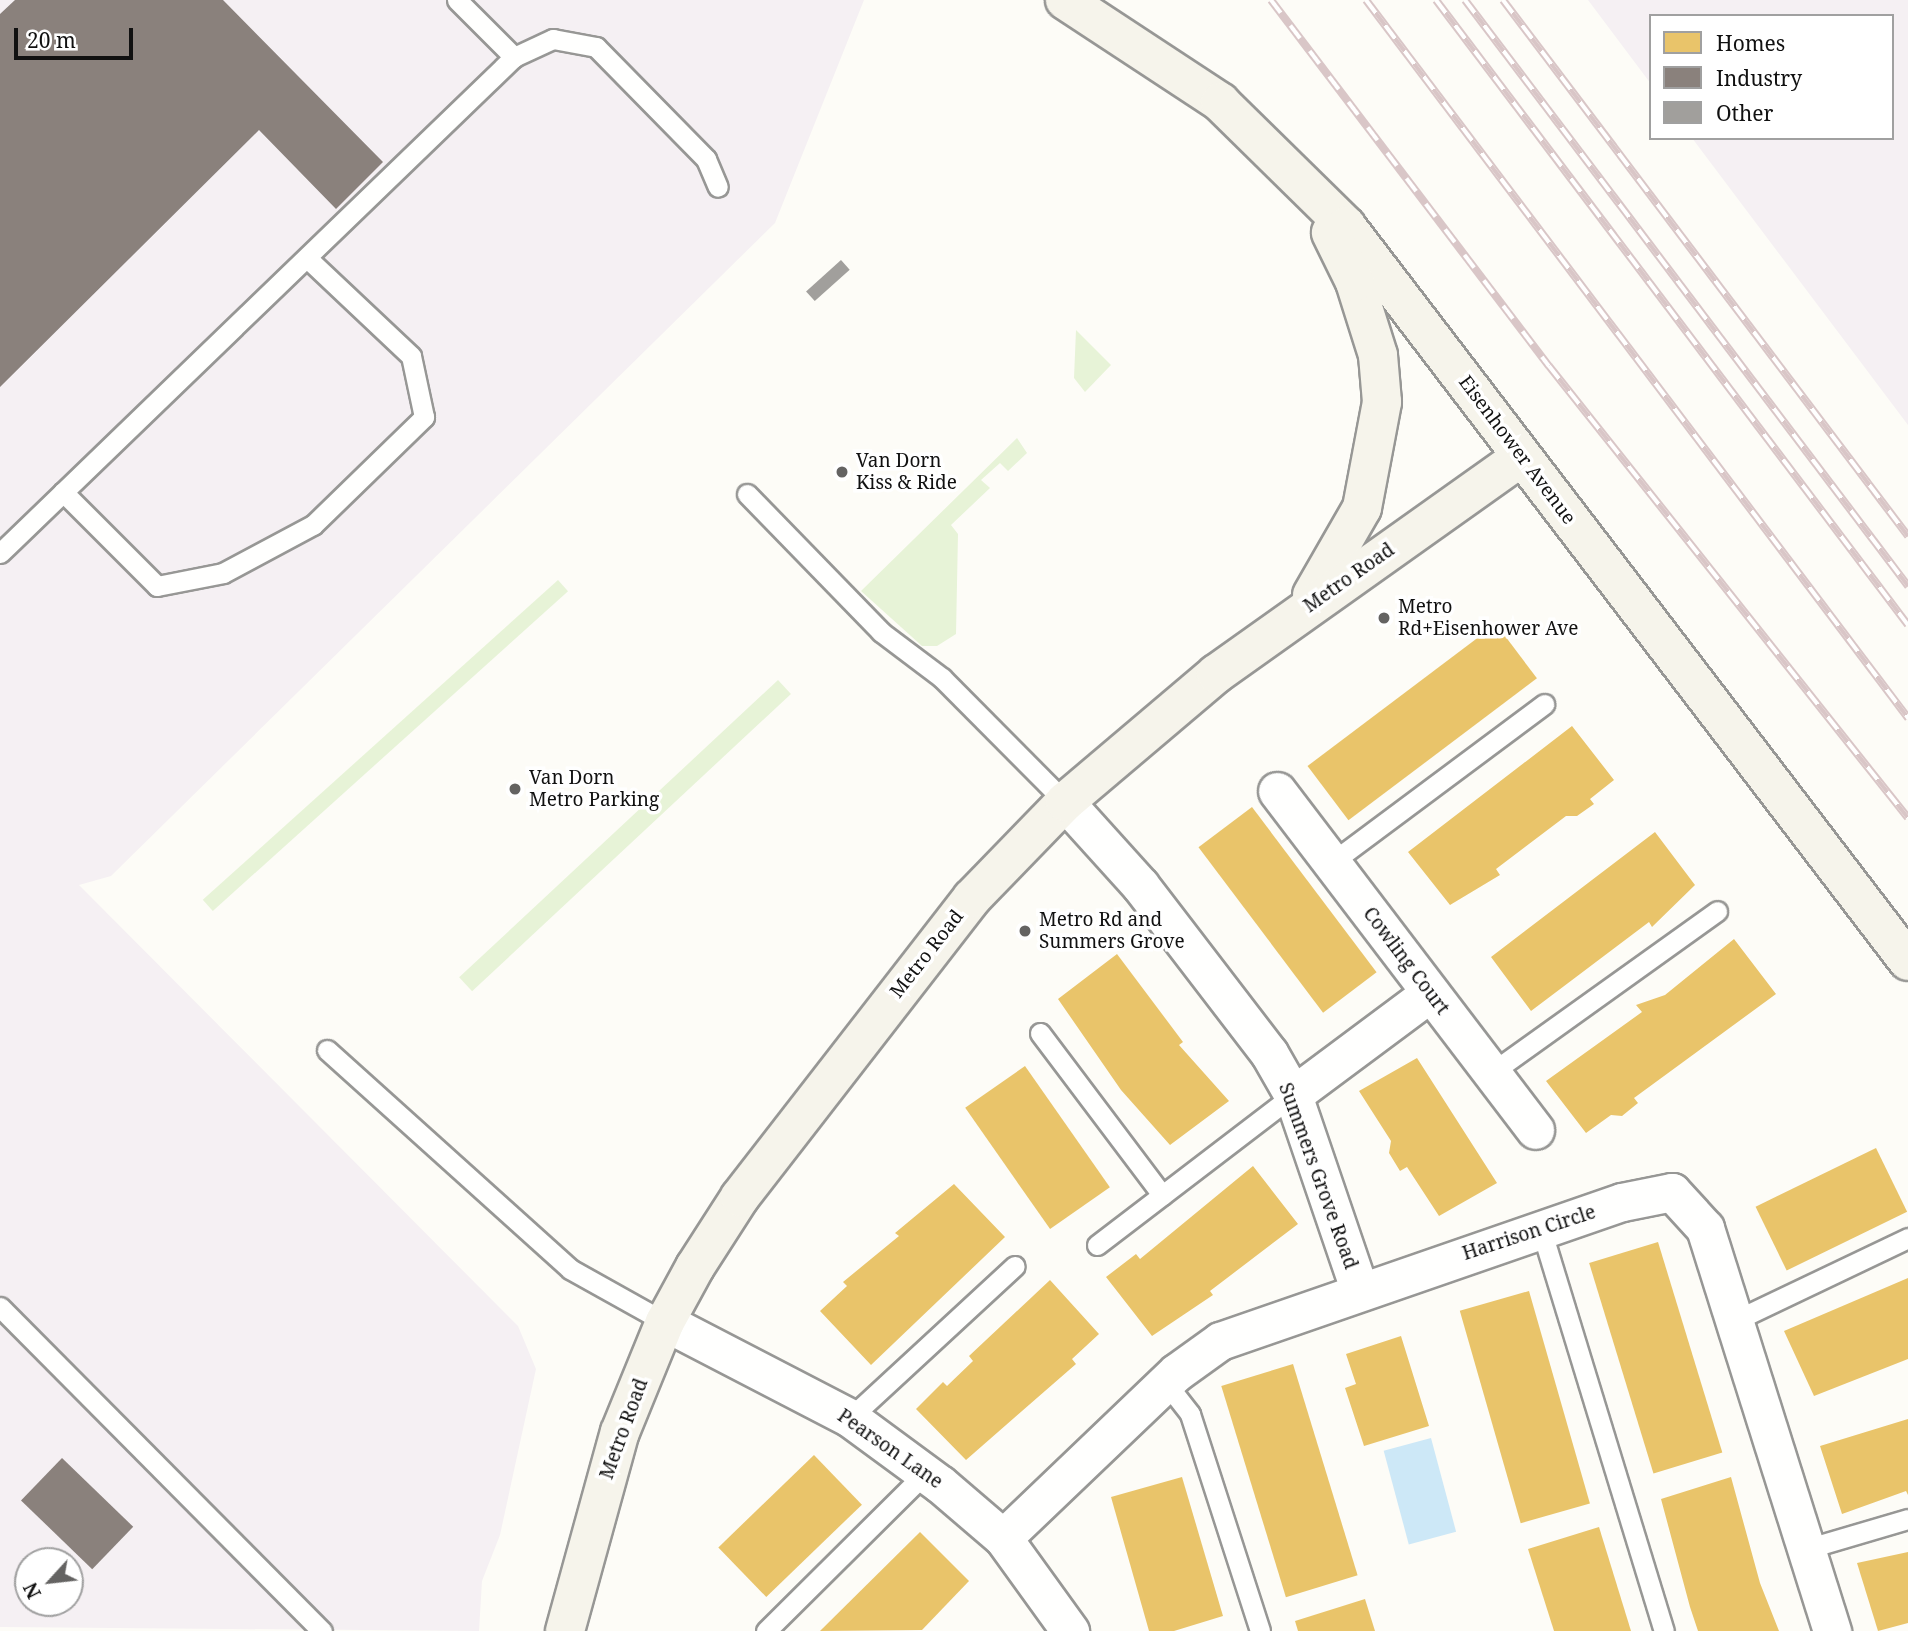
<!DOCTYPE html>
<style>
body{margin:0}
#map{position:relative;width:1908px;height:1631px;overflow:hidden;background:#fdfcf7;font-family:"Noto Serif",serif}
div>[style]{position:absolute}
.industrial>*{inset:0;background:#f5f0f3}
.green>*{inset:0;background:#e7f3d7;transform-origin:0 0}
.water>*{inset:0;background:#cde8f7;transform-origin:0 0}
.homes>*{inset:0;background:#e9c46a;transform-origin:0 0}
.industry>*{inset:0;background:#8a817c;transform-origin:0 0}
.building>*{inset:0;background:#a19f9c;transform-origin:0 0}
.roads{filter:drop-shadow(2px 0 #979795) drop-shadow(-2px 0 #979795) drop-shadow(0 2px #979795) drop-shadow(0 -2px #979795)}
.lane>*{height:19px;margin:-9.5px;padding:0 9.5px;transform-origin:9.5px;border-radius:9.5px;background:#fffffe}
.street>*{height:37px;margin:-18.5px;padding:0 18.5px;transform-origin:18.5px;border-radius:18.5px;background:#fffffe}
.secondary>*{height:38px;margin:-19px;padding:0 19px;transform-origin:19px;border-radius:19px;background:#f6f4eb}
.rail>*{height:8px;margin-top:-4px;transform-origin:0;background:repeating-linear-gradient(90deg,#fff 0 16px,#d9c6c7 0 32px);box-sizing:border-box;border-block:2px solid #d9c6c7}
.dots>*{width:19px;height:19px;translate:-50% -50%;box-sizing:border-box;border:4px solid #fff;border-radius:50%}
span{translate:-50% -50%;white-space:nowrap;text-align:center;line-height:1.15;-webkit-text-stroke:7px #fff;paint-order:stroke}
.street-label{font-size:19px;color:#111}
.poi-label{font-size:19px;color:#111}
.left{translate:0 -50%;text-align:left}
.legend{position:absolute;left:1649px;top:14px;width:245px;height:126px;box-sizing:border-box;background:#fff;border:2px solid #a0a0a0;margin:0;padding:9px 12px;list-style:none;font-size:21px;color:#111}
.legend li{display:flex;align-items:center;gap:14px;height:35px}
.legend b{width:35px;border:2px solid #a0a0a0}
.north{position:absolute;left:14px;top:1547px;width:70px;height:70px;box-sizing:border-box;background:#fff;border:2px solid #a0a0a0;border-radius:50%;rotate:243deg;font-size:19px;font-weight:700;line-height:28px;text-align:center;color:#111}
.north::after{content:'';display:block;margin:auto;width:24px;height:32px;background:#646362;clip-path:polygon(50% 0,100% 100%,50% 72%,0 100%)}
.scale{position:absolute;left:14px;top:28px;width:119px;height:32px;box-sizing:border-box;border:4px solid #111;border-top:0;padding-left:9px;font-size:21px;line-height:24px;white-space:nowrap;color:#111;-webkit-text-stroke:5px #fff;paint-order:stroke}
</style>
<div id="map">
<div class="industrial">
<div style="clip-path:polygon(evenodd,0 0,864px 0,775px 223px,111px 876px,79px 885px,518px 1326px,536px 1369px,500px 1535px,482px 1581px,479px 1631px,0 1627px,0 0,28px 1561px,70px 1561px,70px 1603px,28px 1603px,28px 1561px)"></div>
<div style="clip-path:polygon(1588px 0,1908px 0,1908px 425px,1692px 138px,1892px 138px,1892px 16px,1651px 16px,1651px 84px)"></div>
</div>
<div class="green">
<div style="clip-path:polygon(1076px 330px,1111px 365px,1085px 392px,1074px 378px)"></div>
<div style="clip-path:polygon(1017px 438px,1027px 453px,1008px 471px,1000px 463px,981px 480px,990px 488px,951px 525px,958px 534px,956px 634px,937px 646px,922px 646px,861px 591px)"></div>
<div style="left:558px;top:580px;width:15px;height:478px;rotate:48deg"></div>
<div style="left:778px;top:680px;width:19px;height:436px;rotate:47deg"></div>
</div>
<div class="water">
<div style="left:1431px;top:1438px;width:97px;height:49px;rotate:75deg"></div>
</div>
<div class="homes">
<div style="left:1496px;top:624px;width:68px;height:236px;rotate:53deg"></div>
<div style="clip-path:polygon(1572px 726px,1614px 780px,1590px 799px,1594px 804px,1577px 816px,1566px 816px,1496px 869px,1500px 875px,1450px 905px,1408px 852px)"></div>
<div style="left:1252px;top:807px;width:207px;height:67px;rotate:53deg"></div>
<div style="clip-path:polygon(1655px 832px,1695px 885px,1652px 927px,1649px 922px,1531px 1011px,1491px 957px)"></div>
<div style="clip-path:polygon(1734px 939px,1776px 994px,1634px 1098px,1638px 1103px,1622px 1116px,1611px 1115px,1586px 1133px,1546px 1081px,1642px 1012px,1636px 1005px,1665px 995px)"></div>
<div style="clip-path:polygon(1117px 954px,1183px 1042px,1179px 1045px,1229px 1101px,1170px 1145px,1121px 1090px,1058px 999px)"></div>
<div style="clip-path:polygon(1417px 1058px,1497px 1183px,1439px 1216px,1407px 1167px,1400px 1171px,1389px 1153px,1391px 1141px,1359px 1091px)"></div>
<div style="left:1025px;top:1066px;width:148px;height:73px;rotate:55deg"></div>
<div style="left:1876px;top:1148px;width:71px;height:134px;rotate:64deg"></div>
<div style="clip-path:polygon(1253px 1166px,1298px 1224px,1210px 1291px,1213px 1295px,1152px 1336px,1106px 1277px,1136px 1254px,1140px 1259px)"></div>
<div style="clip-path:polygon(954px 1184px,1005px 1237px,871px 1365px,820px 1311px,847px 1286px,843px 1282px,899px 1236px,895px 1233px)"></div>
<div style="left:1658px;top:1242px;width:220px;height:72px;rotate:73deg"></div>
<div style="clip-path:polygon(1908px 1278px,1908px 1359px,1814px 1396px,1784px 1331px)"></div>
<div style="clip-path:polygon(1050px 1280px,1099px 1334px,1072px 1359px,1076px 1364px,966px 1460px,916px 1409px,943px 1382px,947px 1386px,973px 1361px,969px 1356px)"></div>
<div style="left:1529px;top:1291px;width:221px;height:72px;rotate:74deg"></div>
<div style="clip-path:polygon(1401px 1336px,1429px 1426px,1364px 1446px,1345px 1388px,1356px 1384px,1346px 1354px)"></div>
<div style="left:1293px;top:1364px;width:221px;height:75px;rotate:73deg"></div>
<div style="clip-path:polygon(1908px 1419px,1908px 1495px,1906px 1491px,1842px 1514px,1820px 1446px)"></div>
<div style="left:814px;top:1455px;width:69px;height:133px;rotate:46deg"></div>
<div style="clip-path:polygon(1182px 1477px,1223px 1616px,1174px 1631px,1149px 1631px,1111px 1497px)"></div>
<div style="clip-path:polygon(1731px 1477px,1760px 1583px,1779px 1631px,1698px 1631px,1690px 1607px,1661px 1499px)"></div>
<div style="clip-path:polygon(1599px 1527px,1631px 1631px,1554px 1631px,1528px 1549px)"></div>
<div style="clip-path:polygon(920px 1532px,969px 1581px,922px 1630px,820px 1631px)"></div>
<div style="clip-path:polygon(1908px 1552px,1908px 1623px,1878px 1631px,1857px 1563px)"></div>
<div style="clip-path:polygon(1365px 1599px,1375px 1631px,1298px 1631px,1295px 1621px)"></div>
</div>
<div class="industry">
<div style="clip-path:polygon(15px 0,223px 0,383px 162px,336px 209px,259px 130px,0 387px,0 14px)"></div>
<div style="left:62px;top:1458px;width:99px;height:59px;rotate:44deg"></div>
</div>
<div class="building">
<div style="left:841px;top:260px;width:13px;height:47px;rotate:48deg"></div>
</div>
<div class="roads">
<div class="lane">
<div style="left:457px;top:0;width:81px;rotate:45deg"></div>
<div style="left:514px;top:57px;width:43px;rotate:-24.8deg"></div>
<div style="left:553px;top:39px;width:44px;rotate:10.5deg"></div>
<div style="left:596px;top:47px;width:157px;rotate:45.5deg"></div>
<div style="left:706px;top:159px;width:30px;rotate:67deg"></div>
<div style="left:63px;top:492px;width:133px;rotate:45deg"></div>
<div style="left:157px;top:586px;width:67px;rotate:-11.1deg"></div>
<div style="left:223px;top:573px;width:102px;rotate:-28.1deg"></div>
<div style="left:313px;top:525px;width:155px;rotate:-44.2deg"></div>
<div style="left:424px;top:417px;width:62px;rotate:-102deg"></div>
<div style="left:411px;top:356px;width:143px;rotate:-136.7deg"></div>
<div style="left:747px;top:494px;width:192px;rotate:45.8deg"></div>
<div style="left:881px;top:632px;width:76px;rotate:37deg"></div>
<div style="left:942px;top:678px;width:175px;rotate:45.2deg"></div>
<div style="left:0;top:553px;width:714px;rotate:-43.98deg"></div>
<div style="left:1331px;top:863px;width:266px;rotate:-36.7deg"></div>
<div style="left:1040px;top:1033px;width:203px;rotate:53deg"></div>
<div style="left:327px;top:1050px;width:327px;rotate:42deg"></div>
<div style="left:570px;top:1269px;width:109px;rotate:29.2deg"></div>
<div style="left:1491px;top:1073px;width:278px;rotate:-35.6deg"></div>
<div style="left:1541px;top:1229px;width:420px;rotate:73deg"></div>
<div style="left:1097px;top:1245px;width:247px;rotate:-37.4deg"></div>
<div style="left:0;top:1307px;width:457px;rotate:45.2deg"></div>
<div style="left:1734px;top:1321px;width:193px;rotate:-25.5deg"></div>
<div style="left:1166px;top:1383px;width:39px;rotate:52deg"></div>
<div style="left:1190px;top:1414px;width:228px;rotate:72.1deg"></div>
<div style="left:850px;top:1418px;width:224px;rotate:-42.7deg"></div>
<div style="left:1806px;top:1549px;width:106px;rotate:-16.4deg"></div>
<div style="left:766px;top:1631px;width:224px;rotate:-44.8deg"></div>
</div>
<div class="street">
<div style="left:1277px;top:791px;width:426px;rotate:52.7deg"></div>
<div style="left:1065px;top:802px;width:112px;rotate:47.9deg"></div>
<div style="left:1140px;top:885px;width:212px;rotate:52.5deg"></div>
<div style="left:1269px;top:1053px;width:48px;rotate:60.3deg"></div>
<div style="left:1293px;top:1095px;width:205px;rotate:71.2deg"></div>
<div style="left:1293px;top:1095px;width:171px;rotate:-36.7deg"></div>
<div style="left:665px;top:1322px;width:208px;rotate:27.4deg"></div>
<div style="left:850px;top:1418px;width:112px;rotate:36.3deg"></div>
<div style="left:940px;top:1484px;width:83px;rotate:40.6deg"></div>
<div style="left:1003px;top:1538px;width:115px;rotate:54.2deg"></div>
<div style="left:1003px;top:1538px;width:240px;rotate:-43.7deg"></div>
<div style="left:1177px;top:1372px;width:53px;rotate:-35.8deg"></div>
<div style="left:1220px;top:1341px;width:425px;rotate:-19.1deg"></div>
<div style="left:1622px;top:1202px;width:51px;rotate:-11.3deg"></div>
<div style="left:1672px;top:1192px;width:49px;rotate:47.5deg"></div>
<div style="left:1705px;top:1228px;width:423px;rotate:72.5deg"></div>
</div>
<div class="secondary">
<div style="left:1065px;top:0;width:186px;rotate:33.3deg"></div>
<div style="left:1220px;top:102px;width:177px;rotate:44.5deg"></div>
<div style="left:1346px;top:226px;width:925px;rotate:52.6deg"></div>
<div style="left:1312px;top:595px;width:100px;rotate:-60.1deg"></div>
<div style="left:1362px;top:508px;width:108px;rotate:-79.3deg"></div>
<div style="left:1382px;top:402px;width:47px;rotate:-94.9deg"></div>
<div style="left:1378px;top:355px;width:77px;rotate:-107.5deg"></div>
<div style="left:1355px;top:282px;width:55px;rotate:-116.1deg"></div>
<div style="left:565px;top:1631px;width:206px;rotate:-74.6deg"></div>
<div style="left:620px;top:1432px;width:119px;rotate:-67.8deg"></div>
<div style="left:665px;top:1322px;width:63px;rotate:-61.4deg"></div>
<div style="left:695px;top:1267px;width:83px;rotate:-57.3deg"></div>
<div style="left:740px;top:1197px;width:378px;rotate:-52.2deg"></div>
<div style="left:972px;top:898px;width:134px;rotate:-45.9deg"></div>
<div style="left:1065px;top:802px;width:198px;rotate:-40.3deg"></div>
<div style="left:1216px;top:674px;width:374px;rotate:-35.4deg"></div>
</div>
</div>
<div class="rail">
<div style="left:1271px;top:0;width:460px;rotate:52.8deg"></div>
<div style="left:1549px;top:366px;width:577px;rotate:51.54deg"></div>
<div style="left:1366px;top:0;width:900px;rotate:52.95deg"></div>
<div style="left:1436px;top:0;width:783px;rotate:52.94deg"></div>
<div style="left:1465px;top:0;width:735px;rotate:52.91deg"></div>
<div style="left:1503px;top:0;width:672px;rotate:52.93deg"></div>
</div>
<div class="dots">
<div style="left:842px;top:472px;background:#646362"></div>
<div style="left:1384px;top:618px;background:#646362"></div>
<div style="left:515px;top:789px;background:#646362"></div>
<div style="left:1025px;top:931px;background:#646362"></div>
</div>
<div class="street-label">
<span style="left:1517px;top:450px;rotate:53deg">Eisenhower Avenue</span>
<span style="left:1349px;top:578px;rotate:-35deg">Metro Road</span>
<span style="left:927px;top:954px;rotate:-52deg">Metro Road</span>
<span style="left:1406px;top:961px;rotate:53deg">Cowling Court</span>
<span style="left:1318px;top:1176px;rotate:70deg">Summers Grove Road</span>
<span style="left:1529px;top:1233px;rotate:-18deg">Harrison Circle</span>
<span style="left:624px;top:1429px;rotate:-70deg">Metro Road</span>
<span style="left:890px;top:1449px;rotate:35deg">Pearson Lane</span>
</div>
<div class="poi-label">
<span class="left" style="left:856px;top:472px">Van Dorn<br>Kiss &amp; Ride</span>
<span class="left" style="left:1398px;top:618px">Metro<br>Rd+Eisenhower Ave</span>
<span class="left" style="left:529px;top:789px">Van Dorn<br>Metro Parking</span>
<span class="left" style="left:1039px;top:931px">Metro Rd and<br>Summers Grove</span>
</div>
<ul class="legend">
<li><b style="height:19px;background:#e9c46a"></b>Homes</li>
<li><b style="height:19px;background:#8a817c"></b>Industry</li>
<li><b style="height:19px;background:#a19f9c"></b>Other</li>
</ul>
<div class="north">N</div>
<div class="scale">20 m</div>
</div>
